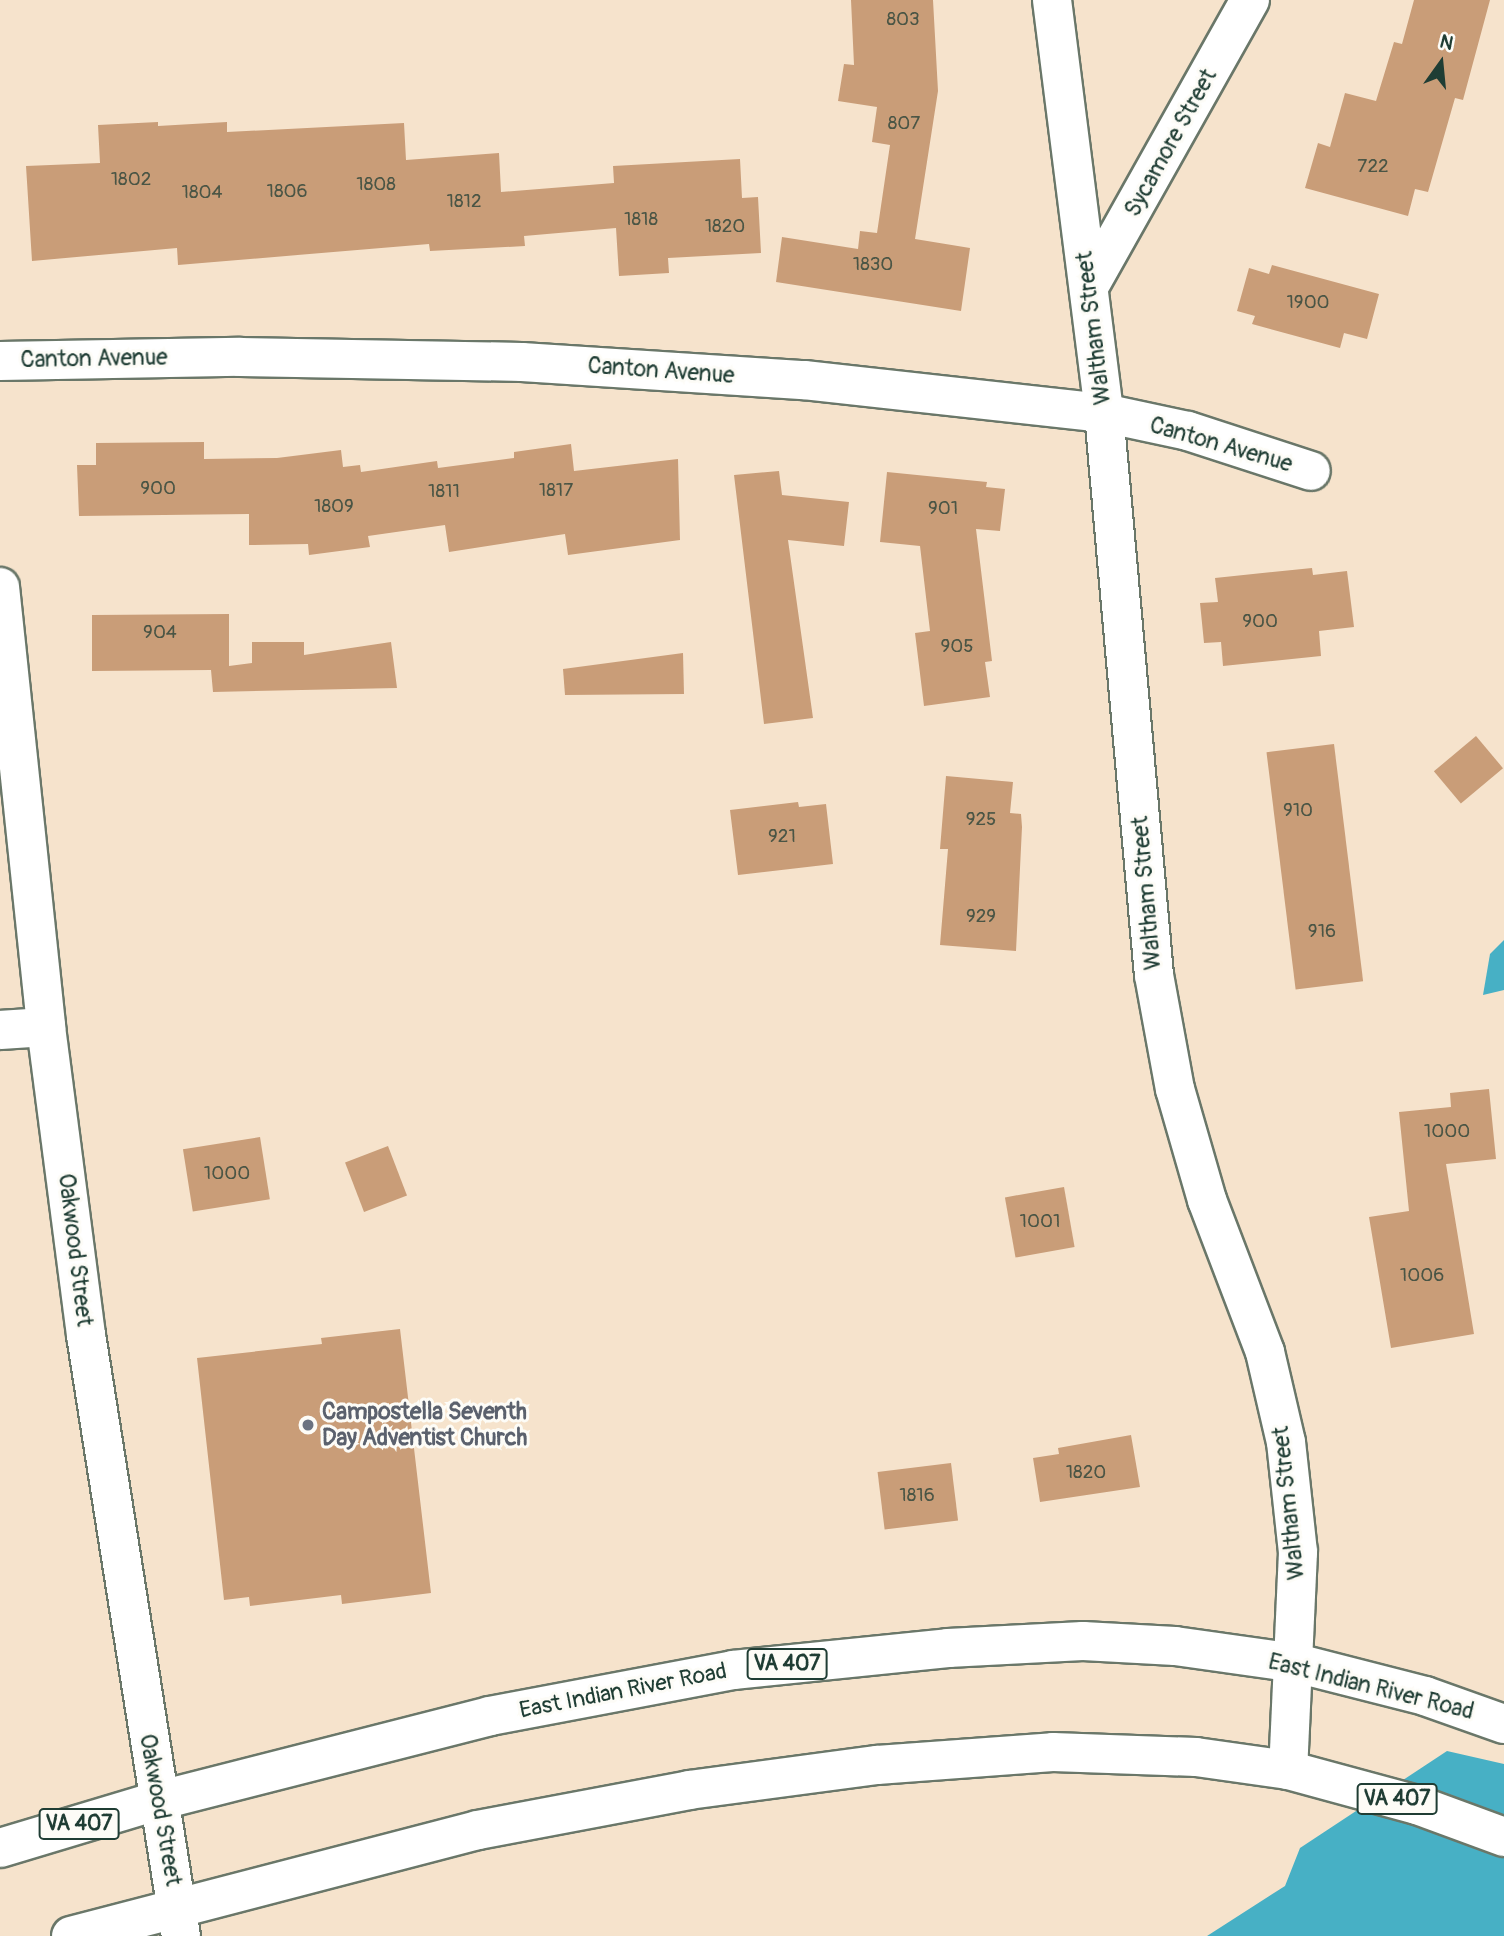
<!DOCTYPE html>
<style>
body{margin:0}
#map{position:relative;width:1504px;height:1936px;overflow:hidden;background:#f6e3cc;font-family:Pangolin,sans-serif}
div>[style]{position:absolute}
.water>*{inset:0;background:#47b0c5}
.building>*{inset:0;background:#c99d78;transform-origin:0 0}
.roads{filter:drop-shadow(2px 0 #6a7769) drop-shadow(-2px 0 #6a7769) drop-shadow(0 2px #6a7769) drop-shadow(0 -2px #6a7769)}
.minor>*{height:38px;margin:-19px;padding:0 19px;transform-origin:19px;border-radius:19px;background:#fff}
.major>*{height:38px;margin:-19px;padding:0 19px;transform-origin:19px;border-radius:19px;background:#fff}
.dots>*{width:19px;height:19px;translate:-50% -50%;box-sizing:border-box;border:4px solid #fdfcf7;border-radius:50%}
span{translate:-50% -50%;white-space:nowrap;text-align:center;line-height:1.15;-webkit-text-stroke:6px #fdfcf7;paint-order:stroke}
.number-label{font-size:19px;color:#4a5545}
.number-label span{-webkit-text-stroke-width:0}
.shield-label span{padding:2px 5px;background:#fdfcf7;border:2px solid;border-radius:5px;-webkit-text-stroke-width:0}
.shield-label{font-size:21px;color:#1f3d34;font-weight:700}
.street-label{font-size:23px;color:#1f3d34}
.worship-label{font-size:23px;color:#5b616d;font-weight:700}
.left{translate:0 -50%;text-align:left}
.north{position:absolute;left:1406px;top:28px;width:70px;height:70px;-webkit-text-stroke:5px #fdfcf7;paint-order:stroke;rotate:15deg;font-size:19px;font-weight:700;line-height:28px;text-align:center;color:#1f3d34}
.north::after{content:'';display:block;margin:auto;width:24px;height:32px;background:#1f3d34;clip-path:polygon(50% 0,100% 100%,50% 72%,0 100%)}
</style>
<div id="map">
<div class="water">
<div style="clip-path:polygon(1504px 940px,1504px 990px,1483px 995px,1490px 954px)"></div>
<div style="clip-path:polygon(1447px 1751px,1504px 1764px,1504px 1936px,1207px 1936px,1285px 1886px,1300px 1848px)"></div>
</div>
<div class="building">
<div style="clip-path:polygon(851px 0,933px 0,938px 91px,915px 239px,970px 248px,961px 311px,776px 282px,782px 237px,858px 249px,860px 231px,877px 233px,890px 145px,872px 142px,877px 107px,838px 101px,844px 64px,854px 65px)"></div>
<div style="clip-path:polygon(1414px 0,1490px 0,1463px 100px,1455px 98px,1428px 192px,1415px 189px,1408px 216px,1305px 188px,1318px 143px,1330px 147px,1345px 93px,1376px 101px,1394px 42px,1402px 44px)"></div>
<div style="clip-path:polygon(158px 122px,158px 126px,227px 122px,227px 132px,404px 123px,406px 160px,499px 153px,501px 192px,614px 183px,613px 166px,740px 159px,742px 198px,758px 197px,761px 253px,668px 258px,669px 273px,619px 276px,616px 228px,524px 236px,525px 246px,430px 251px,429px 244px,178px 265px,177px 248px,32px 261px,26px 166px,100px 163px,98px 125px)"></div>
<div style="clip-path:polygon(1272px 265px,1379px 294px,1367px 339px,1344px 333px,1340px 348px,1252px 324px,1255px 316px,1237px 311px,1249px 268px,1269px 274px)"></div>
<div style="clip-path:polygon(204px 442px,204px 459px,277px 458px,341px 450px,343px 467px,360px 465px,361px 472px,437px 461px,438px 468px,514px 458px,514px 452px,571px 444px,574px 471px,678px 459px,680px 540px,568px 555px,565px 534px,449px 552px,445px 525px,368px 536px,370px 547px,309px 555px,308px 544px,249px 545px,249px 514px,79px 516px,77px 465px,96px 465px,96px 443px)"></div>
<div style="clip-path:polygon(779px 471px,782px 495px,849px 502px,844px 546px,788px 540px,813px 718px,764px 724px,734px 475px)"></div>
<div style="clip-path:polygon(887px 472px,987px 482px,986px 487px,1005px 489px,1000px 531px,976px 529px,992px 661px,985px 662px,990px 697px,924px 706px,915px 633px,930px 631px,920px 546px,880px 542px)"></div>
<div style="clip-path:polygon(1312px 568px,1313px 575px,1347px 571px,1354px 627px,1319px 631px,1321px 656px,1223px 666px,1221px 642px,1204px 643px,1200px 603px,1218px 602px,1215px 578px)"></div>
<div style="clip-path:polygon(229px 614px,229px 666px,252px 663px,252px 642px,304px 642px,304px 655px,391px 642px,397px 688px,213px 692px,211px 670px,92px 671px,92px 615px)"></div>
<div style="clip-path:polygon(683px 653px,684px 694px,565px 695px,563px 669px)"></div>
<div style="left:1476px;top:736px;width:42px;height:55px;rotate:50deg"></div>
<div style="left:1334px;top:744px;width:239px;height:68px;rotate:83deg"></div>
<div style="clip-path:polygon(946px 776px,1013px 782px,1010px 813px,1021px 814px,1022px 827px,1016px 951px,940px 945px,948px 849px,940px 849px)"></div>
<div style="clip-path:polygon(798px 802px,799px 807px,826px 804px,833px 864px,738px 875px,730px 810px)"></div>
<div style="clip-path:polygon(1489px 1089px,1496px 1159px,1446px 1164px,1474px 1334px,1391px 1348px,1369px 1217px,1409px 1211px,1399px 1112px,1451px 1107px,1450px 1093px)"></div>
<div style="left:260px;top:1137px;width:63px;height:78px;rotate:81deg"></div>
<div style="left:388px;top:1146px;width:53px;height:46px;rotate:69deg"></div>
<div style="left:1064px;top:1187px;width:61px;height:60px;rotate:80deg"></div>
<div style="clip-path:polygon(400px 1329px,431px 1593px,342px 1604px,341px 1595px,250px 1606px,249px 1597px,224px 1600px,197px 1358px,322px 1344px,321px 1338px)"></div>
<div style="clip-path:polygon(1131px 1435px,1140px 1487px,1040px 1502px,1033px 1458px,1059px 1454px,1058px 1448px)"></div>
<div style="left:951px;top:1463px;width:58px;height:74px;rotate:83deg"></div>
</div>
<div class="roads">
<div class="minor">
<div style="left:1052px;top:0;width:416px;rotate:82.8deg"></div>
<div style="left:1104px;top:413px;width:564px;rotate:84.92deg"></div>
<div style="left:1154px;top:975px;width:116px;rotate:79.6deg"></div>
<div style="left:1175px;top:1089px;width:116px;rotate:73.9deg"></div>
<div style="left:1207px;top:1200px;width:163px;rotate:69.1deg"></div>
<div style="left:1265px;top:1352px;width:92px;rotate:76.9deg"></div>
<div style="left:1286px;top:1442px;width:111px;rotate:83.8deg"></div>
<div style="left:1298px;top:1552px;width:218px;rotate:92.6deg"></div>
<div style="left:1090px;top:285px;width:327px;rotate:-60.7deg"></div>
<div style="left:0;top:361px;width:240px;rotate:-1deg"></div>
<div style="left:240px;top:357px;width:282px;rotate:1deg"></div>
<div style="left:522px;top:362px;width:283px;rotate:3.7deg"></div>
<div style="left:804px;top:380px;width:302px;rotate:6.3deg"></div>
<div style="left:1104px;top:413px;width:86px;rotate:12.1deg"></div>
<div style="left:1188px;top:431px;width:129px;rotate:18deg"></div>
<div style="left:0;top:587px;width:442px;rotate:84deg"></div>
<div style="left:46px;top:1027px;width:311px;rotate:82.6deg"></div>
<div style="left:86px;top:1335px;width:608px;rotate:81.02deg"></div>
<div style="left:0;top:1030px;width:46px;rotate:-3.7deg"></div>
</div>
<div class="major">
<div style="left:0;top:1848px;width:164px;rotate:-16.7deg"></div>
<div style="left:157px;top:1801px;width:344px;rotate:-14.3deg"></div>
<div style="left:490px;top:1716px;width:247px;rotate:-10.7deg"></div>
<div style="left:733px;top:1670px;width:216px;rotate:-5.8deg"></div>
<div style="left:948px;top:1648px;width:135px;rotate:-3deg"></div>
<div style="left:1083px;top:1641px;width:92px;rotate:3.1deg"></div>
<div style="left:1175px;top:1646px;width:122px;rotate:8deg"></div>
<div style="left:1296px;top:1663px;width:133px;rotate:14.3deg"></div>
<div style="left:1425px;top:1696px;width:84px;rotate:19.5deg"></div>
<div style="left:71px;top:1936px;width:421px;rotate:-14.6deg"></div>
<div style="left:478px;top:1830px;width:215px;rotate:-10.7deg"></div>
<div style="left:689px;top:1790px;width:190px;rotate:-7.6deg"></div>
<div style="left:877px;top:1765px;width:176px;rotate:-4.2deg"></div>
<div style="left:1053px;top:1752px;width:143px;rotate:2deg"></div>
<div style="left:1196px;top:1757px;width:93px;rotate:8deg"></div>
<div style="left:1288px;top:1770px;width:134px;rotate:15.2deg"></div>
<div style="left:1417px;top:1805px;width:93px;rotate:20.2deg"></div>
</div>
</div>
<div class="dots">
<div style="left:308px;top:1425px;background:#6b7280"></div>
</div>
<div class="number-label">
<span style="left:903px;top:20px">803</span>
<span style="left:904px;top:124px">807</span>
<span style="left:1373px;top:167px">722</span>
<span style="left:131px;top:180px">1802</span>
<span style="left:376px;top:185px">1808</span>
<span style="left:287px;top:192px">1806</span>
<span style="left:202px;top:193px">1804</span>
<span style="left:464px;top:202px">1812</span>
<span style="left:641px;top:220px">1818</span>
<span style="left:725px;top:227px">1820</span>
<span style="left:873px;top:265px">1830</span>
<span style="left:1308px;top:303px">1900</span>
<span style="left:158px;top:489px">900</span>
<span style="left:556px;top:491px">1817</span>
<span style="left:444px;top:492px">1811</span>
<span style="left:334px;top:507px">1809</span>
<span style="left:943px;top:509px">901</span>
<span style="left:1260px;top:622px">900</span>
<span style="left:160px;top:633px">904</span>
<span style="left:957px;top:647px">905</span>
<span style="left:1298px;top:811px">910</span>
<span style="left:981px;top:820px">925</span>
<span style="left:782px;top:837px">921</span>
<span style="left:981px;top:917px">929</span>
<span style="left:1322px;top:932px">916</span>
<span style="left:1447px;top:1132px">1000</span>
<span style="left:227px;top:1174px">1000</span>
<span style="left:1040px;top:1222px">1001</span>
<span style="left:1422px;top:1276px">1006</span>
<span style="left:1086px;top:1473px">1820</span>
<span style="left:917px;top:1496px">1816</span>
</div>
<div class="shield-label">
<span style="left:787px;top:1664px">VA 407</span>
<span style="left:1397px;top:1799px">VA 407</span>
<span style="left:79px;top:1824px">VA 407</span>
</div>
<div class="street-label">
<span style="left:1171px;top:143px;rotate:-61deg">Sycamore Street</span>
<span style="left:1094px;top:328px;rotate:-97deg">Waltham Street</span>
<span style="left:94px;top:359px;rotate:-1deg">Canton Avenue</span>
<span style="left:661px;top:371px;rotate:4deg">Canton Avenue</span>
<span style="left:1221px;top:445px;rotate:16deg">Canton Avenue</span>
<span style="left:1147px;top:893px;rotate:-95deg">Waltham Street</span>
<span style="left:75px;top:1250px;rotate:83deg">Oakwood Street</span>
<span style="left:1289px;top:1503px;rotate:-96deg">Waltham Street</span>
<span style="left:1371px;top:1687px;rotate:14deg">East Indian River Road</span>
<span style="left:623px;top:1691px;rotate:-11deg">East Indian River Road</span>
<span style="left:160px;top:1810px;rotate:80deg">Oakwood Street</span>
</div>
<div class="worship-label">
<span class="left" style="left:322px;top:1425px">Campostella Seventh<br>Day Adventist Church</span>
</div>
<div class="north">N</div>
</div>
